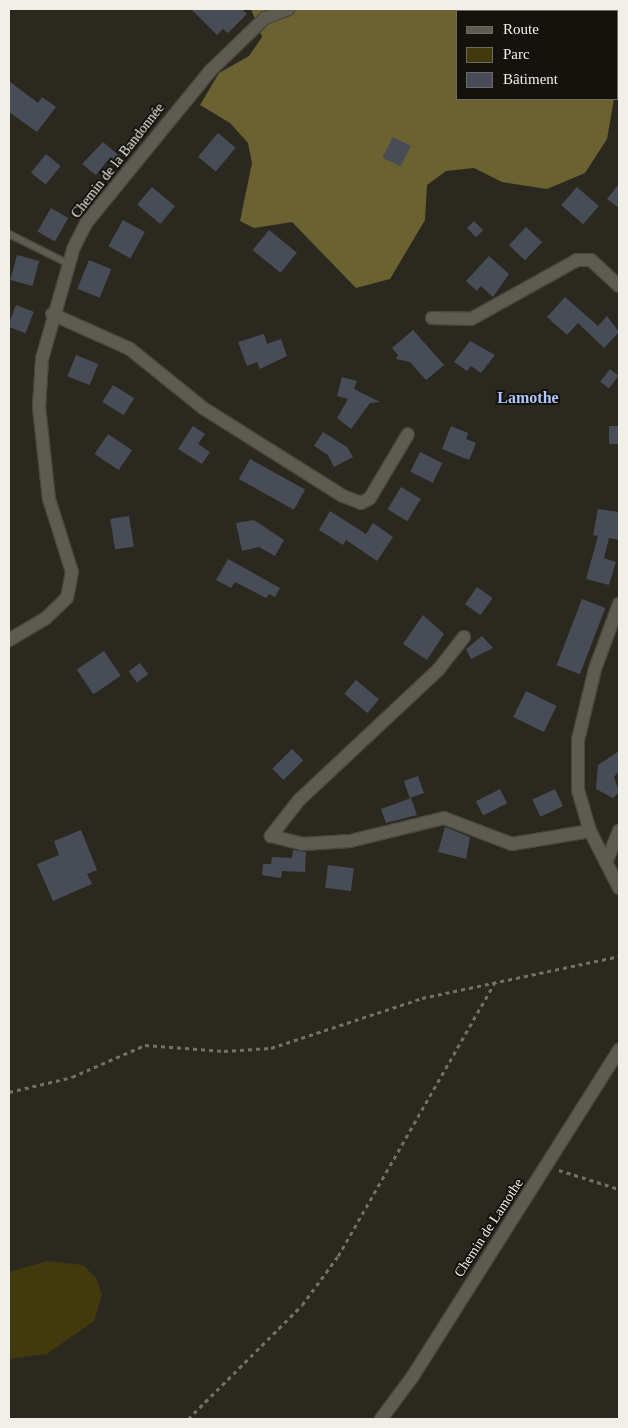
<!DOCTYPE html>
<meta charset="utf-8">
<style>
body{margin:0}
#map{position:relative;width:628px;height:1428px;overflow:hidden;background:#2b291f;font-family:"Times New Roman",serif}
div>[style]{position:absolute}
.green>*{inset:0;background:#42390d}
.forest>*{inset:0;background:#6c6131}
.building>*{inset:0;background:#474c56;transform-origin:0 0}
.path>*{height:2.5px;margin-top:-1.25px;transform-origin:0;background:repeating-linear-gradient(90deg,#727067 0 4px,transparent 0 8px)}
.roads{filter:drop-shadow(1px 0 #49473e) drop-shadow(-1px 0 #49473e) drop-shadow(0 1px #49473e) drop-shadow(0 -1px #49473e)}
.lane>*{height:6px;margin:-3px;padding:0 3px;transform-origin:3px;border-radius:3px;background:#5e5c50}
.street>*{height:12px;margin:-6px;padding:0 6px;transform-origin:6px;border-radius:6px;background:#5e5c50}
span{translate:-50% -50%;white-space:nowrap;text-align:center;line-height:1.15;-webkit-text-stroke:4px #13120d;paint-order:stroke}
.street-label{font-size:14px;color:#f0efe8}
.quarter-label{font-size:16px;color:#b0c5fb;font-weight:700}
.frame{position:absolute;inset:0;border:10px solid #f0efe8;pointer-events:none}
.legend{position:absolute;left:456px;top:10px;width:162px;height:90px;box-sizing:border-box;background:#13120d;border:1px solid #6b6a65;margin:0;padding:6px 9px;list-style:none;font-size:15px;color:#f0efe8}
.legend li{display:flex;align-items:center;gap:10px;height:25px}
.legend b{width:25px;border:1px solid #6b6a65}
</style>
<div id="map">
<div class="green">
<div style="clip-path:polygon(47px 1261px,83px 1265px,96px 1278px,102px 1295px,94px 1321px,47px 1354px,9px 1359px,9px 1272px)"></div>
</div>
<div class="forest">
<div style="clip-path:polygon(251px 9px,619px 9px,617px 84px,617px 11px,457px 11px,457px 99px,614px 99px,607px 139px,585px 173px,547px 189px,502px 182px,474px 168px,446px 171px,427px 185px,425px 220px,390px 279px,356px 288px,292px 222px,254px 228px,240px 221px,252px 163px,248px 143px,230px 123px,200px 105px,219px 73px,249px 56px,262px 37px)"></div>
</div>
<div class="building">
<div style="clip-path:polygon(191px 9px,242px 9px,247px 14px,228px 33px,223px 29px,217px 35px)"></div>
<div style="clip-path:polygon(9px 81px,38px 103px,42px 97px,56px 107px,37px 132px,9px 112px)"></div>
<div style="left:218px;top:133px;width:23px;height:31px;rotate:40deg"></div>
<div style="left:393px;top:137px;width:20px;height:23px;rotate:27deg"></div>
<div style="clip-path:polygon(103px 142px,122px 158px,115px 167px,107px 161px,96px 175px,82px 164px)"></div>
<div style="left:46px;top:154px;width:19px;height:24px;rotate:39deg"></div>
<div style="clip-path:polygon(619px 184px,619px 208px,607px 199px)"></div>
<div style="left:152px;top:187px;width:30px;height:23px;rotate:40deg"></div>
<div style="left:577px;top:187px;width:29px;height:24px;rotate:41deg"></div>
<div style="left:51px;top:208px;width:20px;height:27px;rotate:30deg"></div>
<div style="left:123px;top:220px;width:25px;height:30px;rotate:29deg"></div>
<div style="left:474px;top:221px;width:13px;height:10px;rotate:45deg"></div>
<div style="left:526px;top:227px;width:22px;height:25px;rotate:43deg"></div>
<div style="left:269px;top:230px;width:36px;height:26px;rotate:39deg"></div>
<div style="left:17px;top:255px;width:23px;height:26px;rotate:15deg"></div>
<div style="clip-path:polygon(489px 256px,509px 274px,493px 297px,481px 286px,477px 291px,466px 281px)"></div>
<div style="left:89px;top:260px;width:24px;height:31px;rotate:22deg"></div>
<div style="clip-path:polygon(565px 297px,598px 326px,607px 316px,619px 332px,604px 348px,578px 323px,567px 335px,547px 317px)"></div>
<div style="left:16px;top:305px;width:19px;height:23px;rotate:21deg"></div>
<div style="clip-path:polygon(413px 330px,444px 365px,426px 380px,410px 362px,396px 359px,398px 355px,392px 348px)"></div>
<div style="clip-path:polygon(264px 334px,267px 344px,281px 339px,287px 356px,260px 369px,257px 362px,247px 366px,238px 342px)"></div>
<div style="clip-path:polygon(470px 341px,495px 355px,481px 373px,471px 366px,467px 371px,454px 362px)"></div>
<div style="left:76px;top:355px;width:24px;height:23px;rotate:22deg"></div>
<div style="left:610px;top:369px;width:11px;height:16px;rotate:38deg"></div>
<div style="clip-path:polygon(342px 377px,357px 381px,354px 389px,380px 402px,370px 403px,351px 429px,337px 418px,348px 399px,337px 396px)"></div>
<div style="left:113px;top:385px;width:25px;height:20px;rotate:32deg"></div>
<div style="clip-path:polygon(193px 426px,205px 434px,198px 444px,210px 452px,202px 464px,178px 449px)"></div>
<div style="clip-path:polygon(451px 426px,468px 433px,466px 439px,476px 443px,469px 460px,442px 449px)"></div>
<div style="left:609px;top:426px;width:10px;height:18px"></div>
<div style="clip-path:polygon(323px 432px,347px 447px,353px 457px,334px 467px,328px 455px,314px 446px)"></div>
<div style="left:108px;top:434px;width:29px;height:24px;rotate:34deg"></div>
<div style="left:420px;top:452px;width:25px;height:22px;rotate:26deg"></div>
<div style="left:250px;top:459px;width:63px;height:23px;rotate:29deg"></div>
<div style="left:401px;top:487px;width:23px;height:26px;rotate:31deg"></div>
<div style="clip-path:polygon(598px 509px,619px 512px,619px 540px,609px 538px,604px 558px,616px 562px,609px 585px,586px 579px,598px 536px,593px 535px)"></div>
<div style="clip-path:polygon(330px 511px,366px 534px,373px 523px,393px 537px,377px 561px,346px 540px,343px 545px,319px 530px)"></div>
<div style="left:129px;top:516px;width:31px;height:19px;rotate:81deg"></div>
<div style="clip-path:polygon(254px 520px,284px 540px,275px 556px,259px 547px,242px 551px,236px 523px)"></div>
<div style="clip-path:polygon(228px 559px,280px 588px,275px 597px,269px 594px,266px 598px,235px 582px,231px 588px,216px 580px)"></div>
<div style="left:477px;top:587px;width:19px;height:21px;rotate:35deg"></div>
<div style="left:582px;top:599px;width:25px;height:71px;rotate:21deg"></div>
<div style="clip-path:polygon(423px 615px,444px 634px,427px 660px,403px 644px)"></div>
<div style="clip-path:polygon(482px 636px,493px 648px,471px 659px,466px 649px)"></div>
<div style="left:104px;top:651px;width:30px;height:33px;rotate:56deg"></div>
<div style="left:140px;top:663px;width:14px;height:14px;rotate:54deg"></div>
<div style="left:356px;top:680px;width:30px;height:18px;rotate:40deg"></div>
<div style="left:526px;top:691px;width:34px;height:29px;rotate:26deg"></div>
<div style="left:292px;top:749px;width:16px;height:28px;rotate:45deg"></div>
<div style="clip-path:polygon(619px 751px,619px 771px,614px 777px,619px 792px,613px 798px,596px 789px,598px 765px)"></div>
<div style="left:418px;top:776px;width:18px;height:15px;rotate:71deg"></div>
<div style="left:500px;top:789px;width:16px;height:27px;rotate:63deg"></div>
<div style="left:555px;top:789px;width:19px;height:25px;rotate:65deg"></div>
<div style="clip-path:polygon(411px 798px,417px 815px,386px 823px,381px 809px)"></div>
<div style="clip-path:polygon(445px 827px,470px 837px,466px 859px,438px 852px)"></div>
<div style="clip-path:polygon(81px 830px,97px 870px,87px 874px,92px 884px,53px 901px,37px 864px,59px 855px,54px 841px)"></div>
<div style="clip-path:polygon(293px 850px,306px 852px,305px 872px,282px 871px,281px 878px,262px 875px,263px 864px,271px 864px,272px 857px,292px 858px)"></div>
<div style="left:328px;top:865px;width:26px;height:23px;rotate:7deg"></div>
</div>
<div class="path">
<div style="left:9px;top:1092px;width:65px;rotate:-13.4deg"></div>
<div style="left:72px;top:1077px;width:80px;rotate:-23.7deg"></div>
<div style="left:145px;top:1045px;width:79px;rotate:4.3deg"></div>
<div style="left:224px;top:1051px;width:47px;rotate:-3.7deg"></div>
<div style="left:271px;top:1048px;width:159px;rotate:-18.3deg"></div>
<div style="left:422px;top:998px;width:201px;rotate:-12deg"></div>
<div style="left:559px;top:1170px;width:63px;rotate:17.6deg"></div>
<div style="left:188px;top:1419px;width:161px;rotate:-45deg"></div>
<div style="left:302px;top:1305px;width:61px;rotate:-53.7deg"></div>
<div style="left:338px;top:1256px;width:314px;rotate:-60.2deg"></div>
</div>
<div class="roads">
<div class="lane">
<div style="left:9px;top:234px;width:65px;rotate:26.6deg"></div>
</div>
<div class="street">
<div style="left:52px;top:314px;width:85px;rotate:24.2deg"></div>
<div style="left:130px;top:349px;width:94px;rotate:38.9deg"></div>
<div style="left:203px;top:408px;width:165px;rotate:32.2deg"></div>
<div style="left:343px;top:496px;width:19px;rotate:21deg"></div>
<div style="left:361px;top:503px;width:10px;rotate:-29deg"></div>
<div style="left:370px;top:498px;width:74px;rotate:-59.3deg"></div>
<div style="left:432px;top:318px;width:39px;rotate:1deg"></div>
<div style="left:471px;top:319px;width:121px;rotate:-29.1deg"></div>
<div style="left:577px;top:260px;width:14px"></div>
<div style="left:591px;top:260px;width:38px;rotate:43deg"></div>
<div style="left:619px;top:604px;width:69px;rotate:110.3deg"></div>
<div style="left:595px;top:669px;width:73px;rotate:103.5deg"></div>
<div style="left:578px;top:740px;width:50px;rotate:90deg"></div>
<div style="left:578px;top:790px;width:43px;rotate:73.7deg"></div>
<div style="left:590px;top:831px;width:64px;rotate:63deg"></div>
<div style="left:464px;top:637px;width:42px;rotate:128.2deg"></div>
<div style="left:438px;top:670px;width:190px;rotate:136.9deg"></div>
<div style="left:299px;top:800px;width:46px;rotate:127.9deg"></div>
<div style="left:271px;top:836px;width:32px;rotate:14deg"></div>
<div style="left:302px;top:844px;width:48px;rotate:-3.6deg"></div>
<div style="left:350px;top:841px;width:97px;rotate:-13.7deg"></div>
<div style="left:444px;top:818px;width:73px;rotate:20.9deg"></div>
<div style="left:512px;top:844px;width:79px;rotate:-9.5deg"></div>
<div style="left:9px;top:640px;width:43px;rotate:-30.7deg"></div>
<div style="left:46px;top:618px;width:29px;rotate:-44deg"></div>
<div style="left:67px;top:598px;width:26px;rotate:-79deg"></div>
<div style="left:72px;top:572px;width:77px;rotate:-107.5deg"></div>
<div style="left:49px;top:499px;width:93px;rotate:-96.2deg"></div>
<div style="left:39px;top:407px;width:48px;rotate:-86.4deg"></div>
<div style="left:42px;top:359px;width:116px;rotate:-74.1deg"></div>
<div style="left:74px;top:247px;width:28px;rotate:-63deg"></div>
<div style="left:87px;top:222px;width:195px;rotate:-50.8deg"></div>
<div style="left:210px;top:71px;width:76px;rotate:-43.9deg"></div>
<div style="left:265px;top:18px;width:25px;rotate:-21deg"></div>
<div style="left:606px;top:863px;width:35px;rotate:-68deg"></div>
<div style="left:381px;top:1419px;width:54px;rotate:-53.3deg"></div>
<div style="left:413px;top:1376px;width:386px;rotate:-57.7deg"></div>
</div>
</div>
<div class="street-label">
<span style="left:118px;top:161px;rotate:-52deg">Chemin de la Bandonnée</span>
<span style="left:489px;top:1228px;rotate:-57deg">Chemin de Lamothe</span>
</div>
<div class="quarter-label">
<span style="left:528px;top:398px">Lamothe</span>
</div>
<div class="frame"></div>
<ul class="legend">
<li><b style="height:6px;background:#5e5c50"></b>Route</li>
<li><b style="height:14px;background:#42390d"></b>Parc</li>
<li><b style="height:14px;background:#474c56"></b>Bâtiment</li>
</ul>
</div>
